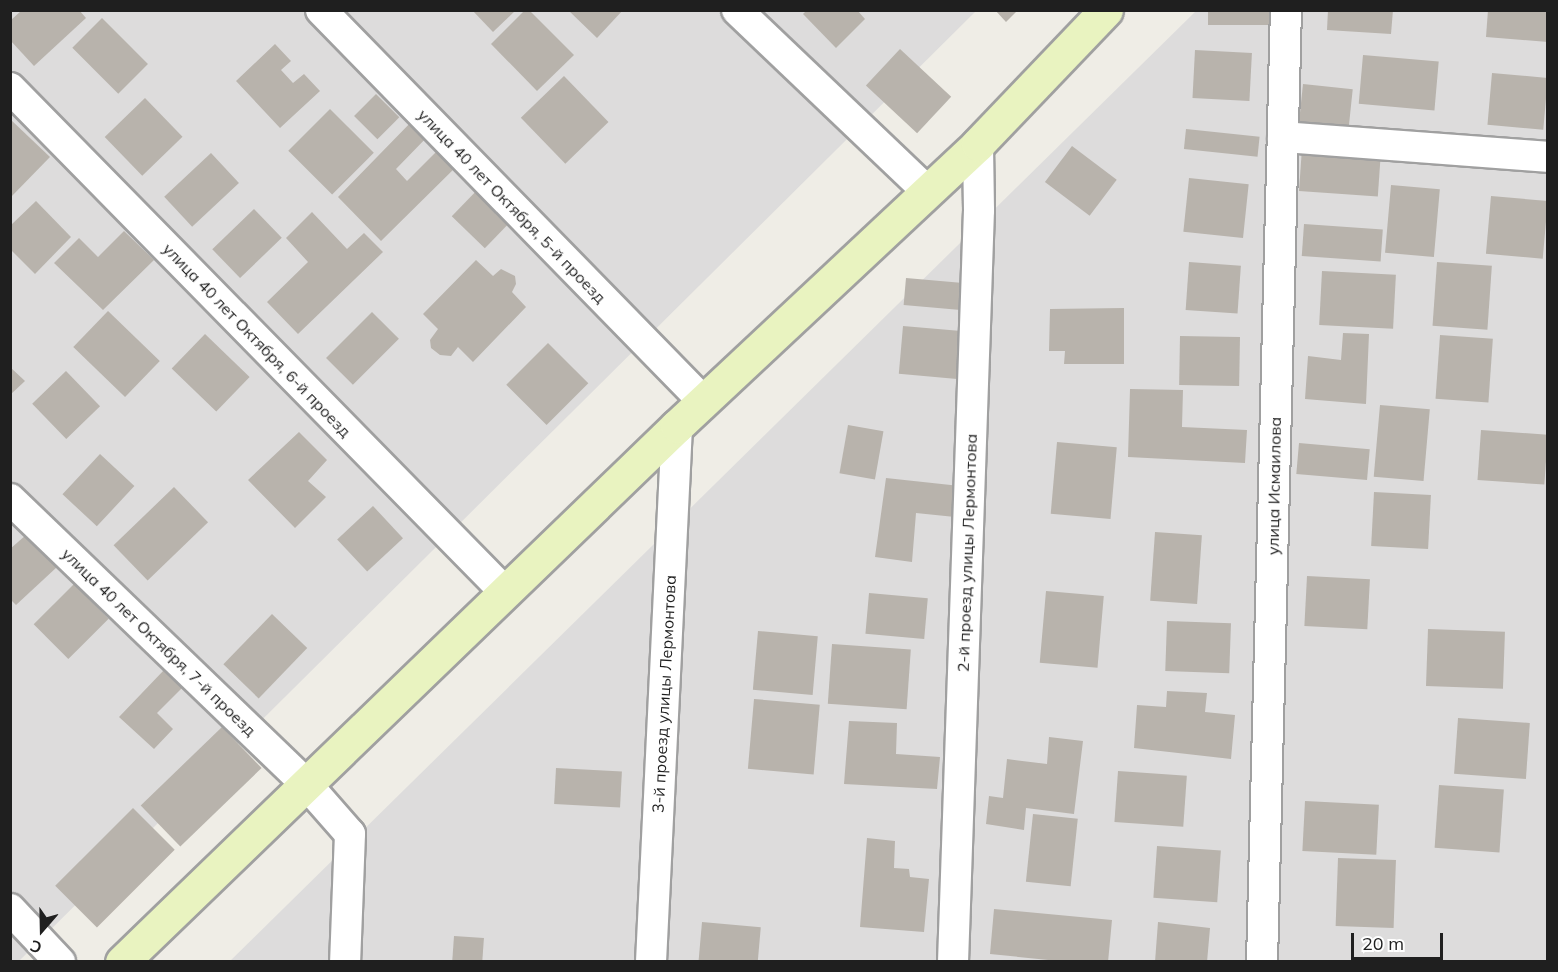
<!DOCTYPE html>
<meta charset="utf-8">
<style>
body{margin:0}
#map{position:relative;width:1558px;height:972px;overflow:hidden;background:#efede6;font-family:Mulish,sans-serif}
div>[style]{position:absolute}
.residential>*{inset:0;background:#dddcdc}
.building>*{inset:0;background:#b8b3ac;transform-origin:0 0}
.roads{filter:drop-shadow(2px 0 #a0a0a0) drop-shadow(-2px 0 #a0a0a0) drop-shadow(0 2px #a0a0a0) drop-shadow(0 -2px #a0a0a0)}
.street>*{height:30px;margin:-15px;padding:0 15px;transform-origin:15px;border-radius:15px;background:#fff}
.secondary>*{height:33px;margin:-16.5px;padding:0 16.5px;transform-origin:16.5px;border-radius:16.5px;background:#e9f3c0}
span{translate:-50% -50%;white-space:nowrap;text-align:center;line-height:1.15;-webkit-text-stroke:4.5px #fff;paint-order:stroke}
.street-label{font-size:16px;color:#1f1f1f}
.frame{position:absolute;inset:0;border:12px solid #1f1f1f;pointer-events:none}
.north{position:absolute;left:12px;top:900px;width:60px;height:60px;-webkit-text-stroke:4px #fff;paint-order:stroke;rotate:200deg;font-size:16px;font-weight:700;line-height:24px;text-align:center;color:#1f1f1f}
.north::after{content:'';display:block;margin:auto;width:21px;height:27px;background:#1f1f1f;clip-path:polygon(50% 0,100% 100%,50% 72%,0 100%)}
.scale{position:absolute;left:1351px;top:933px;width:92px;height:27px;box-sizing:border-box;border:3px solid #1f1f1f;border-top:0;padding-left:8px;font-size:18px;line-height:21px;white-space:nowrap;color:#1f1f1f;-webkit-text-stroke:4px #fff;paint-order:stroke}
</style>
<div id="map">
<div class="residential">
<div style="clip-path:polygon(10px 11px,976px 11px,18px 962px,10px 961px)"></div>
<div style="clip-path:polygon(1196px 11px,1547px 11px,1547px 961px,229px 962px)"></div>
</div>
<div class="building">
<div style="clip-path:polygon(22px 10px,79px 10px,86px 18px,34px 66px,10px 40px,10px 21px)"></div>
<div style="clip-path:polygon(472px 10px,516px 10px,493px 32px)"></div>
<div style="clip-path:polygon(525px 10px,529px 10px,574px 55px,537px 91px,491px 44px)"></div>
<div style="clip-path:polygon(568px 10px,623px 10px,597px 38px)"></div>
<div style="clip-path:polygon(807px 10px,857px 10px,865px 19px,836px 48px,803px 14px)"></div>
<div style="clip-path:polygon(995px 10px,1018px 10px,1006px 22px)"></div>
<div style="left:1208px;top:10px;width:62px;height:15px"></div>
<div style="clip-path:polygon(1328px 10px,1393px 10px,1391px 34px,1327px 30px)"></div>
<div style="clip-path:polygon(1488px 10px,1548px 10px,1548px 42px,1486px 37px)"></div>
<div style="left:102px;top:18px;width:65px;height:42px;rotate:45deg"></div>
<div style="clip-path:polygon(275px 44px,291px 61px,281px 70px,293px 83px,304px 74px,320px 91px,280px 128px,236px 81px)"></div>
<div style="left:900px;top:49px;width:70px;height:50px;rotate:43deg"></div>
<div style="left:1195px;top:50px;width:57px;height:48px;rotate:3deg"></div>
<div style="left:1363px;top:55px;width:76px;height:49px;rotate:5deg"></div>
<div style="left:1492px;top:73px;width:56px;height:52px;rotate:5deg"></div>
<div style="left:564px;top:76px;width:64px;height:60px;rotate:46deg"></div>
<div style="left:1303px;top:84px;width:50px;height:42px;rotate:6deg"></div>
<div style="left:376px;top:94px;width:33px;height:31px;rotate:45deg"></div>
<div style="left:145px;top:98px;width:54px;height:56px;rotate:46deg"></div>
<div style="left:330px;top:109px;width:62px;height:59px;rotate:45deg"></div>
<div style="clip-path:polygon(416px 117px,431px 133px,396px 169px,407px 181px,444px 144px,461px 162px,381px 241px,338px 197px)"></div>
<div style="clip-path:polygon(10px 119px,50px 157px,10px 198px)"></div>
<div style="left:1186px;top:129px;width:74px;height:20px;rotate:6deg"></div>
<div style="left:1072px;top:146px;width:56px;height:45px;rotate:37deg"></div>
<div style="left:1302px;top:148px;width:79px;height:43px;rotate:4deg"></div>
<div style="left:211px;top:153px;width:41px;height:64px;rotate:47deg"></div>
<div style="left:1189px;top:178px;width:60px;height:54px;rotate:6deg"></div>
<div style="left:483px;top:184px;width:46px;height:45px;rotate:44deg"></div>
<div style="left:1391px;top:185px;width:49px;height:68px;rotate:5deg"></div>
<div style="left:1491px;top:196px;width:57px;height:58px;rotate:5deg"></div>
<div style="clip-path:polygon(36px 201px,71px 237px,35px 274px,10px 249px,10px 226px)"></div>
<div style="left:254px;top:209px;width:40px;height:58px;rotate:46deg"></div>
<div style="clip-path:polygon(312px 212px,347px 249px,364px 233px,383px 252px,298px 334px,267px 302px,308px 262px,286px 238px)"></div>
<div style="left:1304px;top:224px;width:79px;height:32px;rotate:4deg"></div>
<div style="clip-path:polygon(124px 231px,154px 260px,103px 310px,54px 263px,79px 238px,98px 257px)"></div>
<div style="clip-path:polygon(476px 260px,493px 276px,501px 269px,515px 276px,516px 284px,512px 292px,526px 307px,473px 362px,458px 347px,451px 356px,440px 355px,431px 348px,430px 340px,438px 329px,423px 314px)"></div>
<div style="left:1189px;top:262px;width:52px;height:48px;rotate:4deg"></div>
<div style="left:1437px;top:262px;width:55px;height:64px;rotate:4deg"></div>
<div style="left:1322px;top:271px;width:74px;height:54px;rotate:3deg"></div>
<div style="left:906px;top:278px;width:63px;height:27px;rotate:5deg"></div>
<div style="clip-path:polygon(1124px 308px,1124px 364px,1064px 364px,1065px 351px,1049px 351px,1050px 309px)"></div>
<div style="left:108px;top:311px;width:72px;height:50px;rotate:44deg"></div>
<div style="left:372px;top:312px;width:38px;height:65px;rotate:45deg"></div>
<div style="left:903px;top:326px;width:64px;height:48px;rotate:5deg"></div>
<div style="clip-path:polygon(1343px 333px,1369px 334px,1366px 404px,1305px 399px,1308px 356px,1341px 360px)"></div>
<div style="left:205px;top:334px;width:62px;height:48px;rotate:44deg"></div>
<div style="left:1440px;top:335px;width:53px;height:64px;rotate:4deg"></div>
<div style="left:1180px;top:336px;width:60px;height:49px;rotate:1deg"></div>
<div style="left:548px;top:343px;width:57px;height:59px;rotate:45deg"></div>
<div style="clip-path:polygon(10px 367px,25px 381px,10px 395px)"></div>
<div style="left:66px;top:371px;width:49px;height:47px;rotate:46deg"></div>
<div style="clip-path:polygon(1130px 389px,1183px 390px,1182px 427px,1247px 430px,1245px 463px,1128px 457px)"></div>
<div style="left:1380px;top:405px;width:50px;height:72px;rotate:5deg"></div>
<div style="left:848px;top:425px;width:36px;height:49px;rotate:10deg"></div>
<div style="left:1481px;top:430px;width:67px;height:50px;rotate:4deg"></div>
<div style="clip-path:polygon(299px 432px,327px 460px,308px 481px,326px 497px,295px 528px,248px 480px)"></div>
<div style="left:1057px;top:442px;width:60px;height:72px;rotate:5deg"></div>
<div style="left:1299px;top:443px;width:71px;height:31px;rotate:5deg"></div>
<div style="left:100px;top:454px;width:47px;height:55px;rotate:43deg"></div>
<div style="clip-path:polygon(886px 478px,960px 486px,955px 517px,916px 513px,912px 562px,875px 557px)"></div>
<div style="left:174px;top:487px;width:49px;height:84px;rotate:46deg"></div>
<div style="left:1374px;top:492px;width:57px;height:54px;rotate:3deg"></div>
<div style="left:373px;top:506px;width:44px;height:49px;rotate:47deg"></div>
<div style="left:1155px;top:532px;width:47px;height:69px;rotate:4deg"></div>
<div style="clip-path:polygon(26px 535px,57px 567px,16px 605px,10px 599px,10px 549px)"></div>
<div style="left:1307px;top:576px;width:63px;height:50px;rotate:3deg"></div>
<div style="left:74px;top:584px;width:49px;height:57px;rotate:45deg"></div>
<div style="left:1046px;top:591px;width:58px;height:72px;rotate:5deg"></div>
<div style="left:869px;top:593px;width:59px;height:41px;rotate:5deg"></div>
<div style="left:272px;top:614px;width:49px;height:70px;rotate:44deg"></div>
<div style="left:1167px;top:621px;width:64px;height:50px;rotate:2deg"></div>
<div style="left:1428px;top:629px;width:77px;height:57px;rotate:2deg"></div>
<div style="left:758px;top:631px;width:60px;height:59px;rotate:5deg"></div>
<div style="left:832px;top:644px;width:79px;height:60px;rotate:4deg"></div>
<div style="clip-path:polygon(164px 670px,183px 687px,157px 713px,173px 729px,154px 749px,119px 717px)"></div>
<div style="clip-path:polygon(1167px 691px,1207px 693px,1205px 712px,1235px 715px,1231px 759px,1134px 748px,1137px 705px,1166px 707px)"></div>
<div style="left:754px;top:699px;width:66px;height:70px;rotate:5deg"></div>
<div style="left:1458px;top:718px;width:72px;height:56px;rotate:4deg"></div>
<div style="clip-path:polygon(849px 721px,897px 723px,896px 754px,940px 757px,937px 789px,844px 784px)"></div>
<div style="left:222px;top:727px;width:57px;height:113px;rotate:46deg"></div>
<div style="clip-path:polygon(1049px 737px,1083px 741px,1074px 814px,1026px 808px,1024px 830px,986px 824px,989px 796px,1003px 798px,1007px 759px,1047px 764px)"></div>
<div style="left:556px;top:768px;width:66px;height:36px;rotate:3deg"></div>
<div style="left:1118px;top:771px;width:69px;height:51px;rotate:4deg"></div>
<div style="left:1439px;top:785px;width:65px;height:63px;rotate:4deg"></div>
<div style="left:1305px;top:801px;width:74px;height:50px;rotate:3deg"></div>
<div style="left:133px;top:808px;width:59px;height:110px;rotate:45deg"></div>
<div style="left:1033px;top:814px;width:45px;height:68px;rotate:6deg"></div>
<div style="clip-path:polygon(867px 838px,895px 841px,894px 868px,909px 869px,910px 877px,929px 879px,924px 932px,860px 927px)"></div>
<div style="left:1157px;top:846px;width:64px;height:52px;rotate:4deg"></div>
<div style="left:1338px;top:858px;width:58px;height:68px;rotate:2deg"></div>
<div style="clip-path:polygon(994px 909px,1112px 920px,1108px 962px,1068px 962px,990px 954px)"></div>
<div style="left:702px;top:922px;width:59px;height:40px;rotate:5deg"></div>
<div style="clip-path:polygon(1158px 922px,1210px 928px,1207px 962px,1155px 962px)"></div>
<div style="left:454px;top:936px;width:30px;height:26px;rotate:4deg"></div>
</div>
<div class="roads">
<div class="street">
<div style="left:321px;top:10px;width:547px;rotate:45.67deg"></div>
<div style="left:737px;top:10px;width:262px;rotate:43.6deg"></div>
<div style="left:10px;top:88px;width:705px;rotate:45.52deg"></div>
<div style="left:1283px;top:137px;width:266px;rotate:4.3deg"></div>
<div style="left:10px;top:499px;width:412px;rotate:43.9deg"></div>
<div style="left:307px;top:785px;width:65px;rotate:48.7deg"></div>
<div style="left:350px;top:834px;width:128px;rotate:92.2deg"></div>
<div style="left:10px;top:909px;width:73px;rotate:46.7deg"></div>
<div style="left:651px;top:962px;width:537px;rotate:-87.22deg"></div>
<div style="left:953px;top:962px;width:752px;rotate:-88.02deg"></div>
<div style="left:979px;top:210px;width:66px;rotate:-90.9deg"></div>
<div style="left:1262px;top:962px;width:952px;rotate:-88.56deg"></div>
</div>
<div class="secondary">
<div style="left:122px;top:962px;width:772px;rotate:-44deg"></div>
<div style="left:677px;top:426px;width:412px;rotate:-43.1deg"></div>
<div style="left:978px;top:144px;width:185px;rotate:-46.3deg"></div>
</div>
</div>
<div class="street-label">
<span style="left:512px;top:206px;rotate:46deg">улица 40 лет Октября, 5-й проезд</span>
<span style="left:257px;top:340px;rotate:46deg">улица 40 лет Октября, 6-й проезд</span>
<span style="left:1274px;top:486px;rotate:-89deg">улица Исмаилова</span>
<span style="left:967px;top:553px;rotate:-88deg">2-й проезд улицы Лермонтова</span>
<span style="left:159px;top:642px;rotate:44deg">улица 40 лет Октября, 7-й проезд</span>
<span style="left:664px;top:694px;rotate:-87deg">3-й проезд улицы Лермонтова</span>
</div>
<div class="frame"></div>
<div class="north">С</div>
<div class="scale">20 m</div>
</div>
